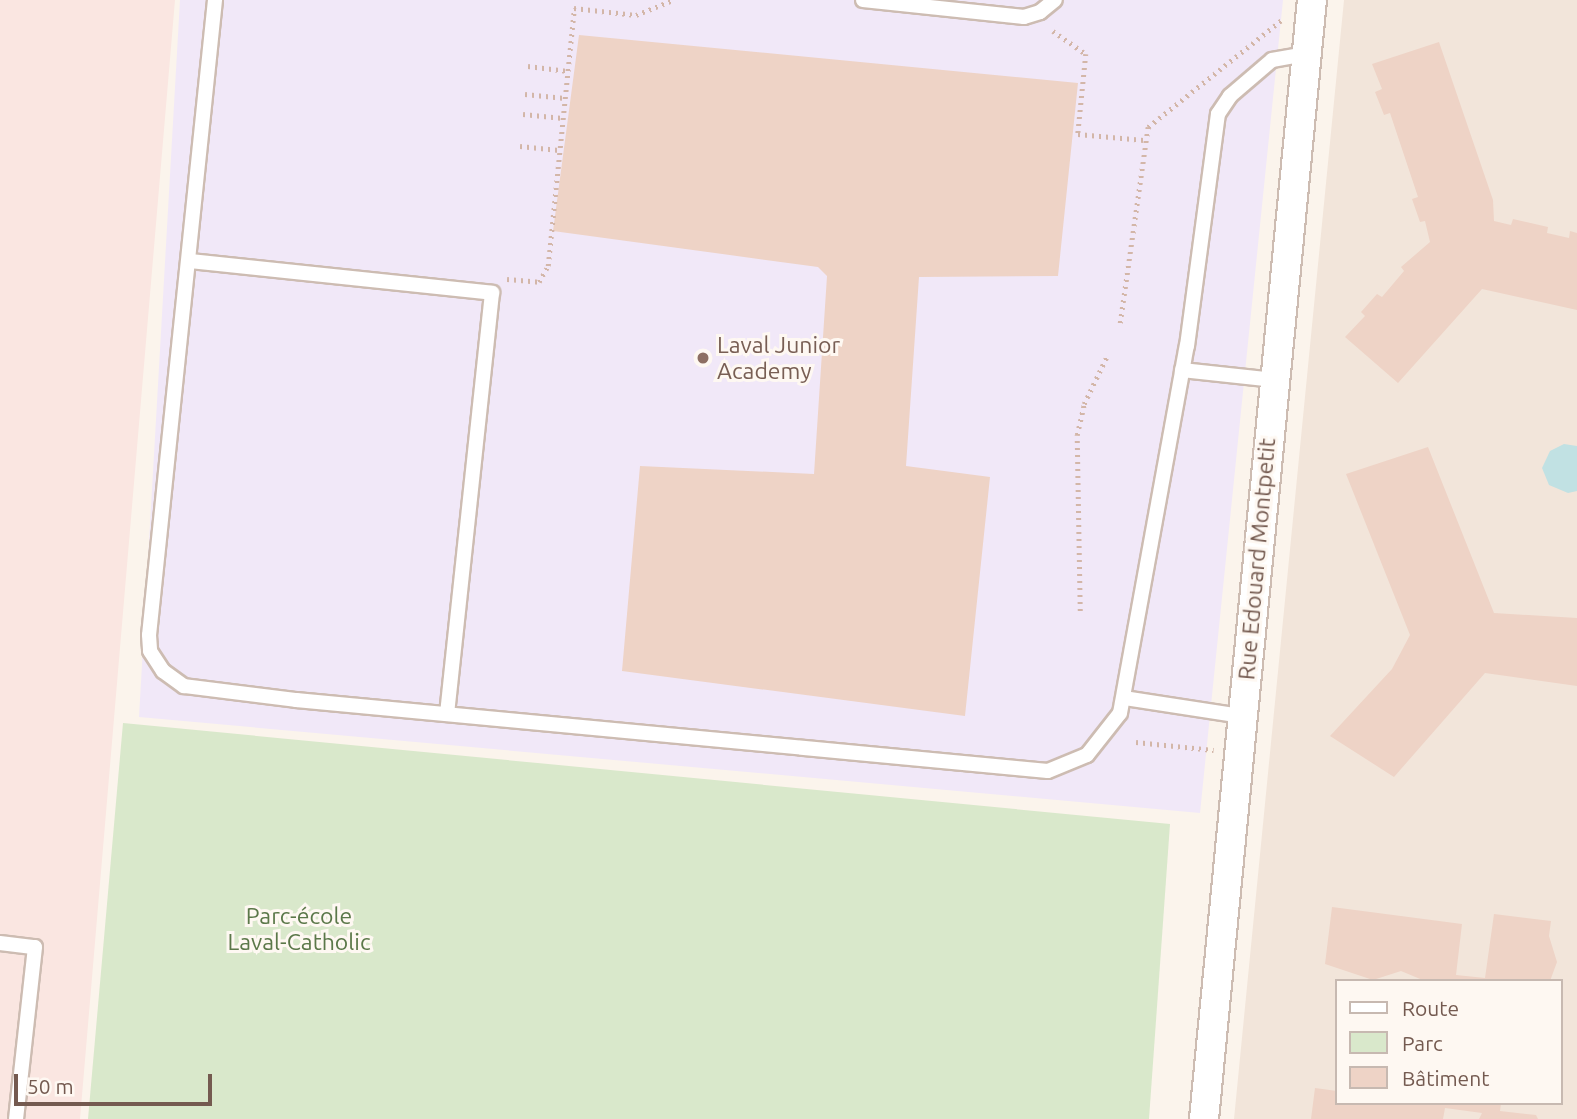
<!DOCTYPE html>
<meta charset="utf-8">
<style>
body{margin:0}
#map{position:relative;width:1577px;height:1119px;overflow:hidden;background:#fbf4ec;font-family:Ubuntu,sans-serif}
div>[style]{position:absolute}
.residential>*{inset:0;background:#f2e5da}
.commercial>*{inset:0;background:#fae6e1}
.education>*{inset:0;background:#f1e8f8}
.green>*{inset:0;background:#d9e8cb}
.water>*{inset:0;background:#c1e1e3}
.building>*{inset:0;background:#eed3c6}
.path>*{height:4.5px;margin-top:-2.25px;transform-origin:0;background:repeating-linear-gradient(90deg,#d3b6a8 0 2px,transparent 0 7px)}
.roads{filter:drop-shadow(2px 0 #cdbcb2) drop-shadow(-2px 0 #cdbcb2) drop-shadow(0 2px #cdbcb2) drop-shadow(0 -2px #cdbcb2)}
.service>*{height:14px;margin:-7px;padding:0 7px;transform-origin:7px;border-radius:7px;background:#fff}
.minor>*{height:28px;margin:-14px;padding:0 14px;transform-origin:14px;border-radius:14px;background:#fff}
.dots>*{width:19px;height:19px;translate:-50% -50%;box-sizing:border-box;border:4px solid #fef8f2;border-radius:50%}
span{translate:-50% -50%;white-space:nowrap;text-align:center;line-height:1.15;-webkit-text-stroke:6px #fef8f2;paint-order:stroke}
.education-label{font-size:23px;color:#785e54}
.left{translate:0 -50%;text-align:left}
.street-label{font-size:23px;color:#745a50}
.park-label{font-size:23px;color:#5b7849}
.legend{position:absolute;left:1335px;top:979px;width:228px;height:126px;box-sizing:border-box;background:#fef8f2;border:2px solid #c7b9b1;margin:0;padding:9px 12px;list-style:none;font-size:21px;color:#745a50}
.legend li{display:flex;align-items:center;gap:14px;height:35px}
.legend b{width:35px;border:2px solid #c7b9b1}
.scale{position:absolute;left:14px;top:1074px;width:198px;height:32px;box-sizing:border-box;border:4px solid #745a50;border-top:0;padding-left:9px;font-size:21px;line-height:24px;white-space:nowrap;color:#745a50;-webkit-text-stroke:5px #fef8f2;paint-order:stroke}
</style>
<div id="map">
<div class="residential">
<div style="clip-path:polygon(evenodd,1344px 0,1577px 0,1577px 1119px,1234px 1119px,1344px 0,1337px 981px,1561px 981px,1561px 1103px,1337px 1103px,1337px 981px)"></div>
</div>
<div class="commercial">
<div style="clip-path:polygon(0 0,175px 0,80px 1119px,0 1119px)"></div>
</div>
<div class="education">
<div style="clip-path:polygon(180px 0,1283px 0,1200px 813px,139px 717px)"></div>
</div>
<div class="green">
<div style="clip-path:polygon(123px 723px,1170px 824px,1149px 1119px,88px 1119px)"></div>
</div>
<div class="water">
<div style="clip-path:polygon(1564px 444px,1577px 446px,1577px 491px,1568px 493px,1549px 485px,1542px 468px,1550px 451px)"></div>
</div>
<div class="building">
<div style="clip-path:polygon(579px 35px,1078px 83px,1058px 276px,919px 277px,906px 466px,990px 477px,965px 716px,622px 671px,640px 466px,814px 474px,827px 276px,818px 267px,553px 231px)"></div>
<div style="clip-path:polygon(1439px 42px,1493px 200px,1494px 221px,1511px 225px,1513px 219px,1548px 227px,1547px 233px,1569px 238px,1570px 231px,1577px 233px,1577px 310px,1482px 289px,1398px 383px,1345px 337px,1365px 316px,1361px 312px,1377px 294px,1382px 297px,1404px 271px,1401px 267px,1430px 242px,1425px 221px,1420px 222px,1412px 199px,1418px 197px,1390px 113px,1384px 115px,1375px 92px,1382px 89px,1372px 64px)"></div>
<div style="clip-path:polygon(1428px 447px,1494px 613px,1577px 618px,1577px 686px,1485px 673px,1394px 777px,1330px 736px,1392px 669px,1410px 635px,1346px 474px)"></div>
<div style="clip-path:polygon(1332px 907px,1462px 924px,1456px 975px,1485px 978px,1494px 914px,1551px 921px,1549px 936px,1557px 962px,1550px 981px,1425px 981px,1401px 971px,1373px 980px,1325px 964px)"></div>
<div style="clip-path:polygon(1315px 1088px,1337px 1091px,1337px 1103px,1501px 1103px,1500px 1111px,1536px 1115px,1538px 1119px,1479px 1119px,1482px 1113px,1445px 1108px,1443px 1119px,1311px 1119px)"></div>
</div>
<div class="path">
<div style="left:1053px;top:31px;width:40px;rotate:34.9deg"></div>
<div style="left:1086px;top:54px;width:80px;rotate:95.7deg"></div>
<div style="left:1078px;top:134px;width:66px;rotate:5.2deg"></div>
<div style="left:528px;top:66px;width:40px;rotate:7.1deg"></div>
<div style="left:525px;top:94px;width:40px;rotate:5.7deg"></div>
<div style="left:523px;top:114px;width:40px;rotate:5.7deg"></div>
<div style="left:520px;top:146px;width:39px;rotate:6deg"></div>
<div style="left:507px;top:279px;width:32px;rotate:5deg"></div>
<div style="left:539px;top:282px;width:18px;rotate:-61deg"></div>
<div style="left:548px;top:266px;width:259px;rotate:-84.2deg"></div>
<div style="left:574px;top:8px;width:62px;rotate:6.4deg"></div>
<div style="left:636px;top:15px;width:40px;rotate:-22deg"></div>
<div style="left:1120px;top:323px;width:198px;rotate:-81.9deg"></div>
<div style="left:1148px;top:127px;width:174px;rotate:-38.7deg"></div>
<div style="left:1080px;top:611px;width:176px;rotate:-91deg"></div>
<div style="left:1077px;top:435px;width:32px;rotate:-77deg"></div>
<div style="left:1084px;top:404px;width:53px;rotate:-64.4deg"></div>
<div style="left:1136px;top:742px;width:78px;rotate:5.9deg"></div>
</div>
<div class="roads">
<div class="service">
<div style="left:215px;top:0;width:638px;rotate:95.93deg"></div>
<div style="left:149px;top:635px;width:16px;rotate:86deg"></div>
<div style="left:150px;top:651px;width:24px;rotate:57deg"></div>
<div style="left:163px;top:671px;width:26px;rotate:36deg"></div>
<div style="left:184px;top:686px;width:113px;rotate:7.1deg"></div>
<div style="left:296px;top:700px;width:755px;rotate:5.39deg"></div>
<div style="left:1048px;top:771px;width:42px;rotate:-22.3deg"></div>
<div style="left:1087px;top:755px;width:53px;rotate:-51.8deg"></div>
<div style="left:1120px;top:713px;width:373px;rotate:-79.7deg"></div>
<div style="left:1187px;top:346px;width:234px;rotate:-82.4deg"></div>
<div style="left:1218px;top:114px;width:22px;rotate:-56deg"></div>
<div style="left:1230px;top:96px;width:55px;rotate:-40.6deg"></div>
<div style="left:1272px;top:60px;width:35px;rotate:-10deg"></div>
<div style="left:863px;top:0;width:162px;rotate:6deg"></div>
<div style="left:1024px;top:17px;width:17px;rotate:-17deg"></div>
<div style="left:1040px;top:12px;width:19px;rotate:-39deg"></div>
<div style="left:190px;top:261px;width:304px;rotate:6deg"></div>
<div style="left:492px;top:293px;width:423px;rotate:96.1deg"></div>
<div style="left:1182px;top:370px;width:93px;rotate:6.2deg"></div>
<div style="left:1124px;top:698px;width:119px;rotate:8.7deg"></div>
<div style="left:0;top:943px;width:35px;rotate:7deg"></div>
<div style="left:35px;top:947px;width:173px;rotate:96.3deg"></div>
</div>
<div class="minor">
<div style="left:1204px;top:1119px;width:1124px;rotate:-84.49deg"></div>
</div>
</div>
<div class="dots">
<div style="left:703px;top:358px;background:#8d6e63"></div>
</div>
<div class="education-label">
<span class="left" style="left:717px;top:358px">Laval Junior<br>Academy</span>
</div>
<div class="street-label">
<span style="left:1257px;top:559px;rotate:-85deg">Rue Edouard Montpetit</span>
</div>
<div class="park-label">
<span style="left:299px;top:929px">Parc-école<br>Laval-Catholic</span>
</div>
<ul class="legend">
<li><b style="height:9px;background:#fff"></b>Route</li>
<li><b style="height:19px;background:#d9e8cb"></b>Parc</li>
<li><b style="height:19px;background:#eed3c6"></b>Bâtiment</li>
</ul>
<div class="scale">50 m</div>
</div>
